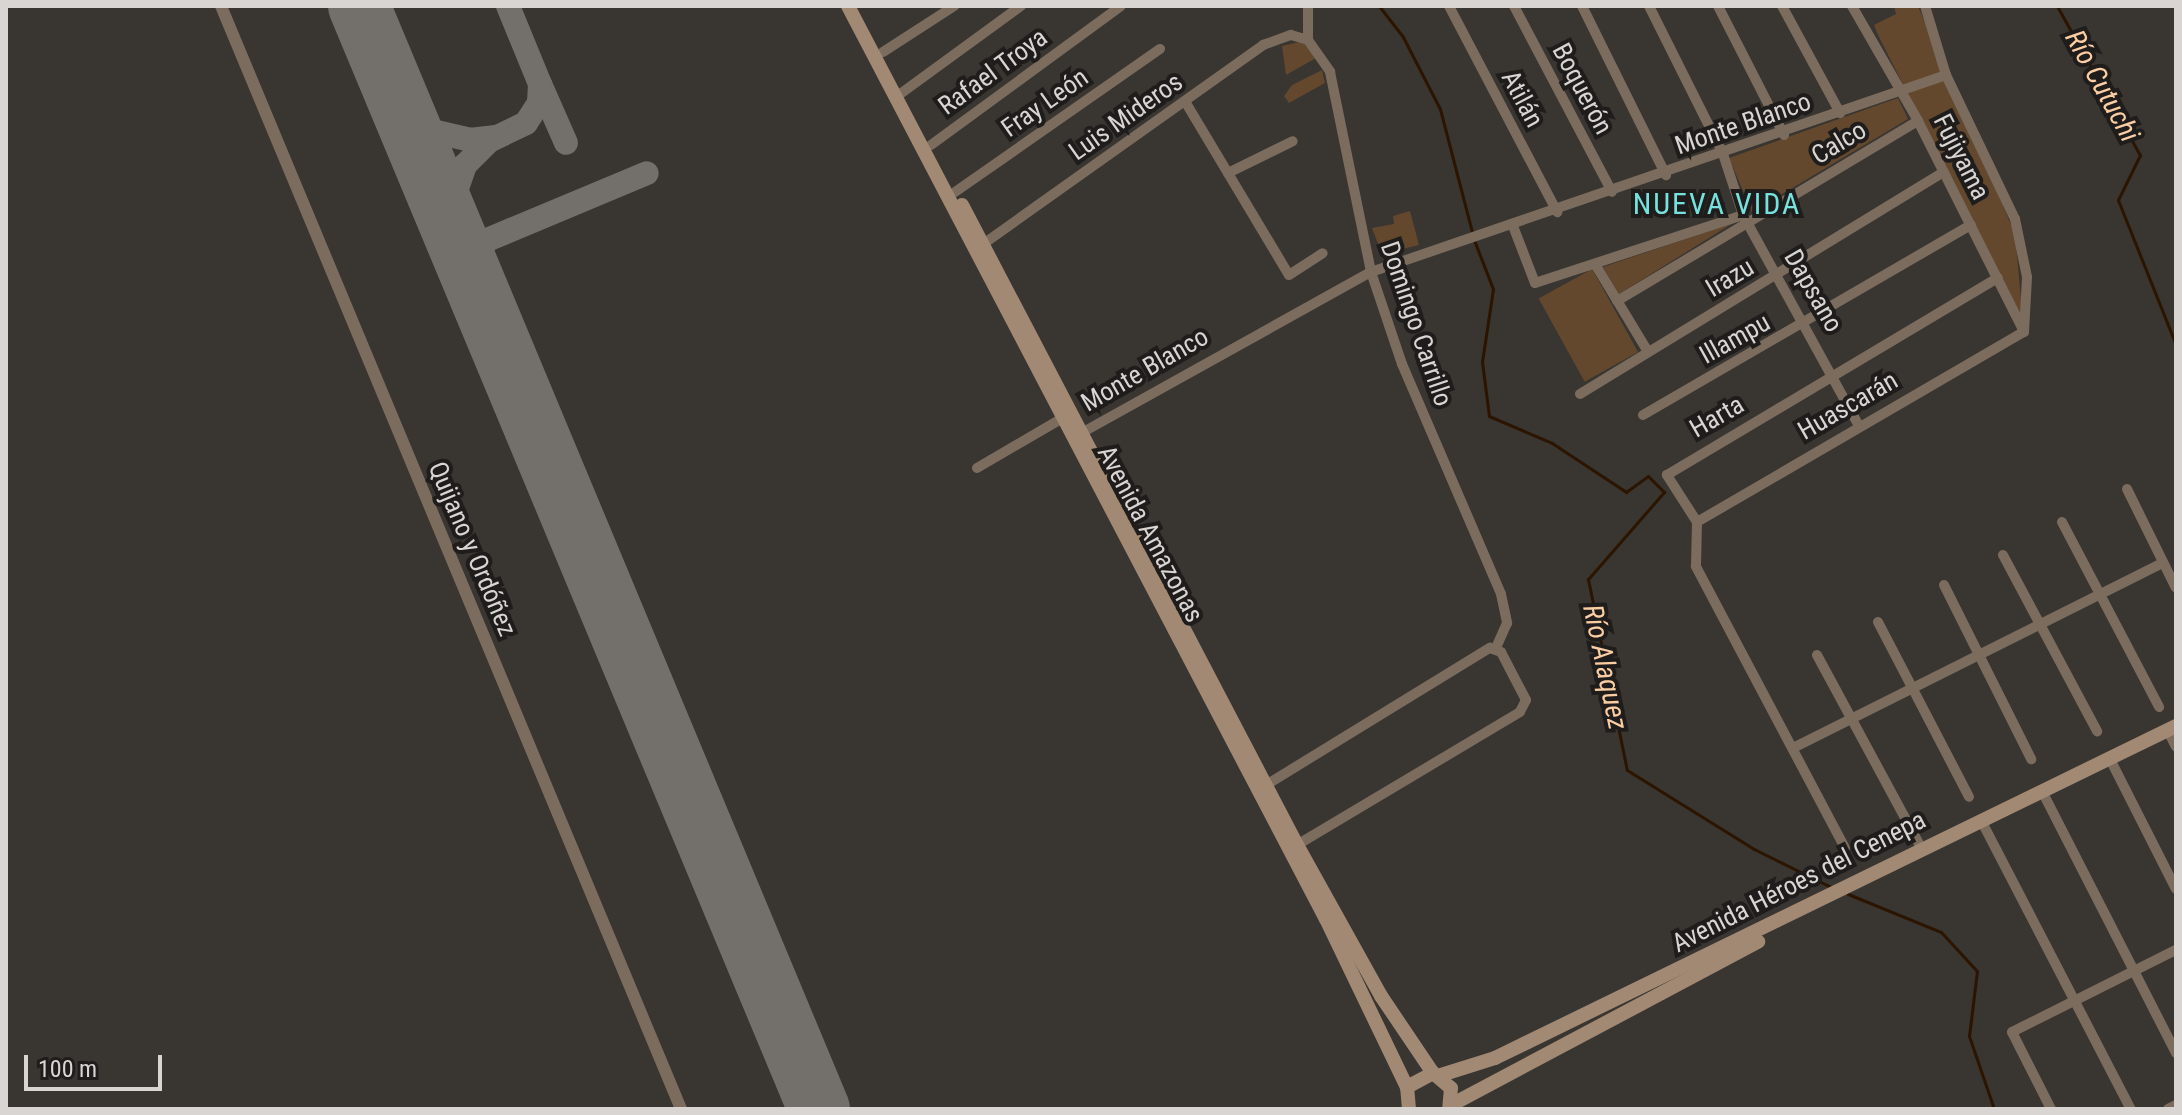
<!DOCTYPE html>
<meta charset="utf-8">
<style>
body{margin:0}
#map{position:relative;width:2182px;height:1115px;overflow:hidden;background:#393531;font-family:"Roboto Condensed",sans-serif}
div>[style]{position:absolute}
.green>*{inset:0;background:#63482e;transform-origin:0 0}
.stream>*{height:3px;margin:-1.5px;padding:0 1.5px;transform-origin:1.5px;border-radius:1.5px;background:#2c1500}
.taxiway>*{height:24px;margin:-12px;padding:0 12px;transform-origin:12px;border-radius:12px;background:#73706c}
.runway>*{height:62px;margin:-31px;padding:0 31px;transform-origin:31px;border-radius:31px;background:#73706c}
.minor>*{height:10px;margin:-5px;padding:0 5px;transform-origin:5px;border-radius:5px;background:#7b6c5e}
.tertiary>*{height:12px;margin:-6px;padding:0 6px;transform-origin:6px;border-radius:6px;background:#7b6c5e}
.secondary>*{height:14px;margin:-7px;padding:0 7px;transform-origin:7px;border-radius:7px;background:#a28973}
span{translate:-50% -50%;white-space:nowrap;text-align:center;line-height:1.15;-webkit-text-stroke:8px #1f1d1b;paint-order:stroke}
.street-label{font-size:26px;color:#d8d5d3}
.water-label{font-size:28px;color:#fbcda3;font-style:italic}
.quarter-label{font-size:30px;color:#77e2dd;letter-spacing:2px}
.frame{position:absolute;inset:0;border:8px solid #d8d5d3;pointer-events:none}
.scale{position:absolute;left:24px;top:1055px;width:138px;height:36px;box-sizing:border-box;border:4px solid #d8d5d3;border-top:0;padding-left:10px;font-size:24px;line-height:28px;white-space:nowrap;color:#d8d5d3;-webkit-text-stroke:6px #1f1d1b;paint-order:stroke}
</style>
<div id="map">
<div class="green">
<div style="clip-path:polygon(1894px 6px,1918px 6px,2015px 234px,2023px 321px,1878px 35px,1874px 25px,1896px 14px)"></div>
<div style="clip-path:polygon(1308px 40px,1316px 58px,1286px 75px,1282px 46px)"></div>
<div style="clip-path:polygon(1322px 70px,1325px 83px,1289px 103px,1284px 96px,1292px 85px)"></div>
<div style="clip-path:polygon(1898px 98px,1908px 119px,1752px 212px,1729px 158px)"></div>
<div style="clip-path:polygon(1410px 211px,1419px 245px,1382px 254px,1372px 228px,1394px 224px,1393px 216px)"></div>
<div style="clip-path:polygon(1733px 223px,1619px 294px,1603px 267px)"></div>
<div style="left:1592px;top:269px;width:95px;height:61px;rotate:61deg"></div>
</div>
<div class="stream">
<div style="left:1379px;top:6px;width:39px;rotate:52deg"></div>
<div style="left:1403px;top:37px;width:81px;rotate:62.8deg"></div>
<div style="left:1440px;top:109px;width:127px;rotate:75.4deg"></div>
<div style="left:2057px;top:6px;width:171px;rotate:60.9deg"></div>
<div style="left:2140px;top:155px;width:50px;rotate:116.1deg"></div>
<div style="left:2118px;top:200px;width:156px;rotate:68.2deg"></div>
<div style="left:1474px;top:240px;width:53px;rotate:68.8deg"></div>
<div style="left:1493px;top:289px;width:74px;rotate:98.6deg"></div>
<div style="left:1482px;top:362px;width:54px;rotate:82.6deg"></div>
<div style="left:1489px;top:416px;width:69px;rotate:23.2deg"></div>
<div style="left:1552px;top:443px;width:89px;rotate:33.5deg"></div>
<div style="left:1626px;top:492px;width:27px;rotate:-36deg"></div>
<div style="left:1648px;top:476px;width:23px;rotate:45deg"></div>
<div style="left:1664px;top:492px;width:116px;rotate:131.1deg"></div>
<div style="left:1588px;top:579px;width:195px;rotate:78.5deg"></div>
<div style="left:1627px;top:770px;width:150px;rotate:31.9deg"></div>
<div style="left:1754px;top:849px;width:88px;rotate:26.3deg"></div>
<div style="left:1848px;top:894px;width:100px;rotate:22.2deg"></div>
<div style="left:1941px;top:932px;width:53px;rotate:47.3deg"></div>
<div style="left:1977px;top:971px;width:65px;rotate:97deg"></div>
<div style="left:1969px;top:1036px;width:77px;rotate:71.1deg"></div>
</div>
<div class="taxiway">
<div style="left:541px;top:86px;width:62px;rotate:66.3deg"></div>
<div style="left:393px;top:89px;width:22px;rotate:60deg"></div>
<div style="left:404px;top:108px;width:36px;rotate:39deg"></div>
<div style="left:432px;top:131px;width:39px;rotate:13deg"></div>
<div style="left:470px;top:140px;width:26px;rotate:-7deg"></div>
<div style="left:450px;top:221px;width:29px;rotate:38deg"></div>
<div style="left:473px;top:239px;width:14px;rotate:4deg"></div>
<div style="left:487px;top:240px;width:173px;rotate:-22.7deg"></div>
<div style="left:457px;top:241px;width:41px;rotate:-95.6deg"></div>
<div style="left:453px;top:200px;width:37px;rotate:-71deg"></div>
<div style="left:465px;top:165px;width:34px;rotate:-45deg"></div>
<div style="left:489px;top:141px;width:41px;rotate:-25.9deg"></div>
<div style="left:526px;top:123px;width:24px;rotate:-57deg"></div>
<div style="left:539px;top:103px;width:19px;rotate:-87deg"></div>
<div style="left:540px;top:84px;width:84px;rotate:-112.3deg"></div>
<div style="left:477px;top:289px;width:26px;rotate:-97deg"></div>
<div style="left:474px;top:263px;width:26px;rotate:-61deg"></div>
</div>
<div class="runway">
<div style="left:359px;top:6px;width:1195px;rotate:67.36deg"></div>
</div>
<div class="minor">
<div style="left:1308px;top:6px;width:34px;rotate:90deg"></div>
<div style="left:1308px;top:40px;width:39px;rotate:55deg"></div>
<div style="left:1330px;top:72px;width:204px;rotate:78.4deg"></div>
<div style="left:1371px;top:272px;width:97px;rotate:71.4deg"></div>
<div style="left:1402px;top:364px;width:250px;rotate:66.7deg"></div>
<div style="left:1501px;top:594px;width:30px;rotate:78deg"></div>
<div style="left:1507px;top:623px;width:27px;rotate:114deg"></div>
<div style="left:1449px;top:6px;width:233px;rotate:62.3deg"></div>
<div style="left:1514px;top:6px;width:210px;rotate:62.2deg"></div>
<div style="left:1582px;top:6px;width:189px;rotate:63.6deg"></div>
<div style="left:1649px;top:6px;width:165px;rotate:63.4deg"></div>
<div style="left:1723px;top:154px;width:64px;rotate:71.8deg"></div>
<div style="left:1743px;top:215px;width:239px;rotate:61.2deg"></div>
<div style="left:1718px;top:6px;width:145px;rotate:62.9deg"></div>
<div style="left:1782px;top:6px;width:122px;rotate:61.5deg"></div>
<div style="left:1852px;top:6px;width:133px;rotate:60.1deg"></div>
<div style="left:1918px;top:121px;width:236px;rotate:63.3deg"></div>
<div style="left:883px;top:52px;width:85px;rotate:-32.9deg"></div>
<div style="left:1946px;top:75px;width:160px;rotate:64.4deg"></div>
<div style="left:2015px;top:219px;width:59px;rotate:78.3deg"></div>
<div style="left:2027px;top:277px;width:55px;rotate:93.1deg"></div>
<div style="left:896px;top:97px;width:155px;rotate:-36.1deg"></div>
<div style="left:1186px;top:103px;width:200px;rotate:59.1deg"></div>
<div style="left:1289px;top:275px;width:40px;rotate:-32.9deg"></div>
<div style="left:931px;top:145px;width:235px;rotate:-36.2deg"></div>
<div style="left:1228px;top:173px;width:72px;rotate:-26.2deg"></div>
<div style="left:955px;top:192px;width:250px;rotate:-34.9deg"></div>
<div style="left:1513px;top:226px;width:61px;rotate:68.9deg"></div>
<div style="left:1535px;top:283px;width:219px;rotate:-18.1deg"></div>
<div style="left:979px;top:247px;width:349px;rotate:-35.4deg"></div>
<div style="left:1263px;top:45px;width:30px;rotate:-20deg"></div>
<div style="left:1291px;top:35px;width:18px;rotate:16deg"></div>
<div style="left:1595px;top:264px;width:103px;rotate:58.9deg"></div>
<div style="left:1617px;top:301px;width:351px;rotate:-30.9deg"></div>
<div style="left:1580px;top:394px;width:426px;rotate:-31.4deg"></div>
<div style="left:1643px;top:415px;width:379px;rotate:-30.1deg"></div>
<div style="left:1076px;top:436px;width:338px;rotate:-29.1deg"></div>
<div style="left:1371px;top:272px;width:608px;rotate:-18.91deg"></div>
<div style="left:1946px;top:75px;width:72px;rotate:-106.9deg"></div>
<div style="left:977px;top:468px;width:97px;rotate:-30.3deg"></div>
<div style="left:2127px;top:489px;width:110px;rotate:63.7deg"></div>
<div style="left:1697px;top:522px;width:378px;rotate:-30.2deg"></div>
<div style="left:2062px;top:522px;width:209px;rotate:62.3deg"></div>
<div style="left:2003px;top:555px;width:200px;rotate:61.9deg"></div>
<div style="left:1944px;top:585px;width:195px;rotate:63.4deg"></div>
<div style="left:1878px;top:622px;width:197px;rotate:62.5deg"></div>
<div style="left:1817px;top:655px;width:218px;rotate:61.6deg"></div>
<div style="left:2171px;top:737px;width:11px;rotate:63deg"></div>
<div style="left:1795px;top:747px;width:411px;rotate:-26.6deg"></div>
<div style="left:2112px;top:763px;width:141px;rotate:63.1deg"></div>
<div style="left:1266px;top:785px;width:263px;rotate:-31.5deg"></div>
<div style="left:1490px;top:648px;width:12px;rotate:20deg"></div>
<div style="left:1501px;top:652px;width:54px;rotate:62.5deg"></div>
<div style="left:1526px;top:700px;width:13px;rotate:117deg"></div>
<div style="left:1520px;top:712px;width:260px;rotate:149.2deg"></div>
<div style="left:2044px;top:795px;width:290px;rotate:62.9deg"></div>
<div style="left:1984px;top:826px;width:319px;rotate:62.6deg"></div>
<div style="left:1845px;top:848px;width:319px;rotate:-117.9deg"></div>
<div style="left:1696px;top:566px;width:44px;rotate:-88.7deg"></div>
<div style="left:1697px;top:522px;width:56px;rotate:-122.6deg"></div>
<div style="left:1667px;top:475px;width:385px;rotate:-30.8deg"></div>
<div style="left:2051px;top:1109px;width:86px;rotate:-116.9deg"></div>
<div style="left:2012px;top:1032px;width:183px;rotate:-26.6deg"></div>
<div style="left:2168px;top:1109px;width:9px;rotate:-27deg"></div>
</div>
<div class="tertiary">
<div style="left:221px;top:6px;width:1195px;rotate:67.36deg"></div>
</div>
<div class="secondary">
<div style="left:848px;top:6px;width:1031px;rotate:62.37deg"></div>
<div style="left:1326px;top:919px;width:187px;rotate:64.3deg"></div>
<div style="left:962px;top:205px;width:722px;rotate:62.37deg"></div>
<div style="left:1297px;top:845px;width:173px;rotate:60.9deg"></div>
<div style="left:1381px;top:996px;width:93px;rotate:56deg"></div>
<div style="left:1441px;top:1075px;width:57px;rotate:-17.5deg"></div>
<div style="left:1495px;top:1058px;width:758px;rotate:-25.99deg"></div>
<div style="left:1451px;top:1105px;width:348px;rotate:-28deg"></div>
<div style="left:1409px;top:1109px;width:22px;rotate:-95deg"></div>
<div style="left:1407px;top:1087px;width:30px;rotate:-28deg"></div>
<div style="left:1433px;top:1073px;width:23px;rotate:40deg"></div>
<div style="left:1451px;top:1088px;width:21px;rotate:95deg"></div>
</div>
<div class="street-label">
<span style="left:993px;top:72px;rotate:-36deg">Rafael Troya</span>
<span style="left:1582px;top:89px;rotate:62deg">Boquerón</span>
<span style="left:1522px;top:99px;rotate:62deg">Atilán</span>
<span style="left:1045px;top:103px;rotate:-35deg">Fray León</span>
<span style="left:1126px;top:117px;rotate:-35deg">Luis Mideros</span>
<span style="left:1743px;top:124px;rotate:-19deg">Monte Blanco</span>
<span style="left:1839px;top:143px;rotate:-31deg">Calco</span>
<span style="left:1961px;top:157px;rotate:63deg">Fujiyama</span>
<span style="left:1730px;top:278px;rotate:-31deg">Irazu</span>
<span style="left:1813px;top:291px;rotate:60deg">Dapsano</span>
<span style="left:1416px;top:324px;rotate:71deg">Domingo Carrillo</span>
<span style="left:1735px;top:339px;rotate:-29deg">Illampu</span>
<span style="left:1145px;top:370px;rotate:-30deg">Monte Blanco</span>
<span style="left:1848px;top:406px;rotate:-30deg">Huascarán</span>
<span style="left:1717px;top:417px;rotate:-30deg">Harta</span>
<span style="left:1150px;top:534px;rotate:62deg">Avenida Amazonas</span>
<span style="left:472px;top:549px;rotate:67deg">Quijano y Ordóñez</span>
<span style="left:1799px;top:882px;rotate:-27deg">Avenida Héroes del Cenepa</span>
</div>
<div class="water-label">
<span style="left:2102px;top:86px;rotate:61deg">Río Cutuchi</span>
<span style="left:1605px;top:667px;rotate:78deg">Río Alaquez</span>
</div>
<div class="quarter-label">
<span style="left:1717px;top:204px">NUEVA VIDA</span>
</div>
<div class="frame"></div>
<div class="scale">100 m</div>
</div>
